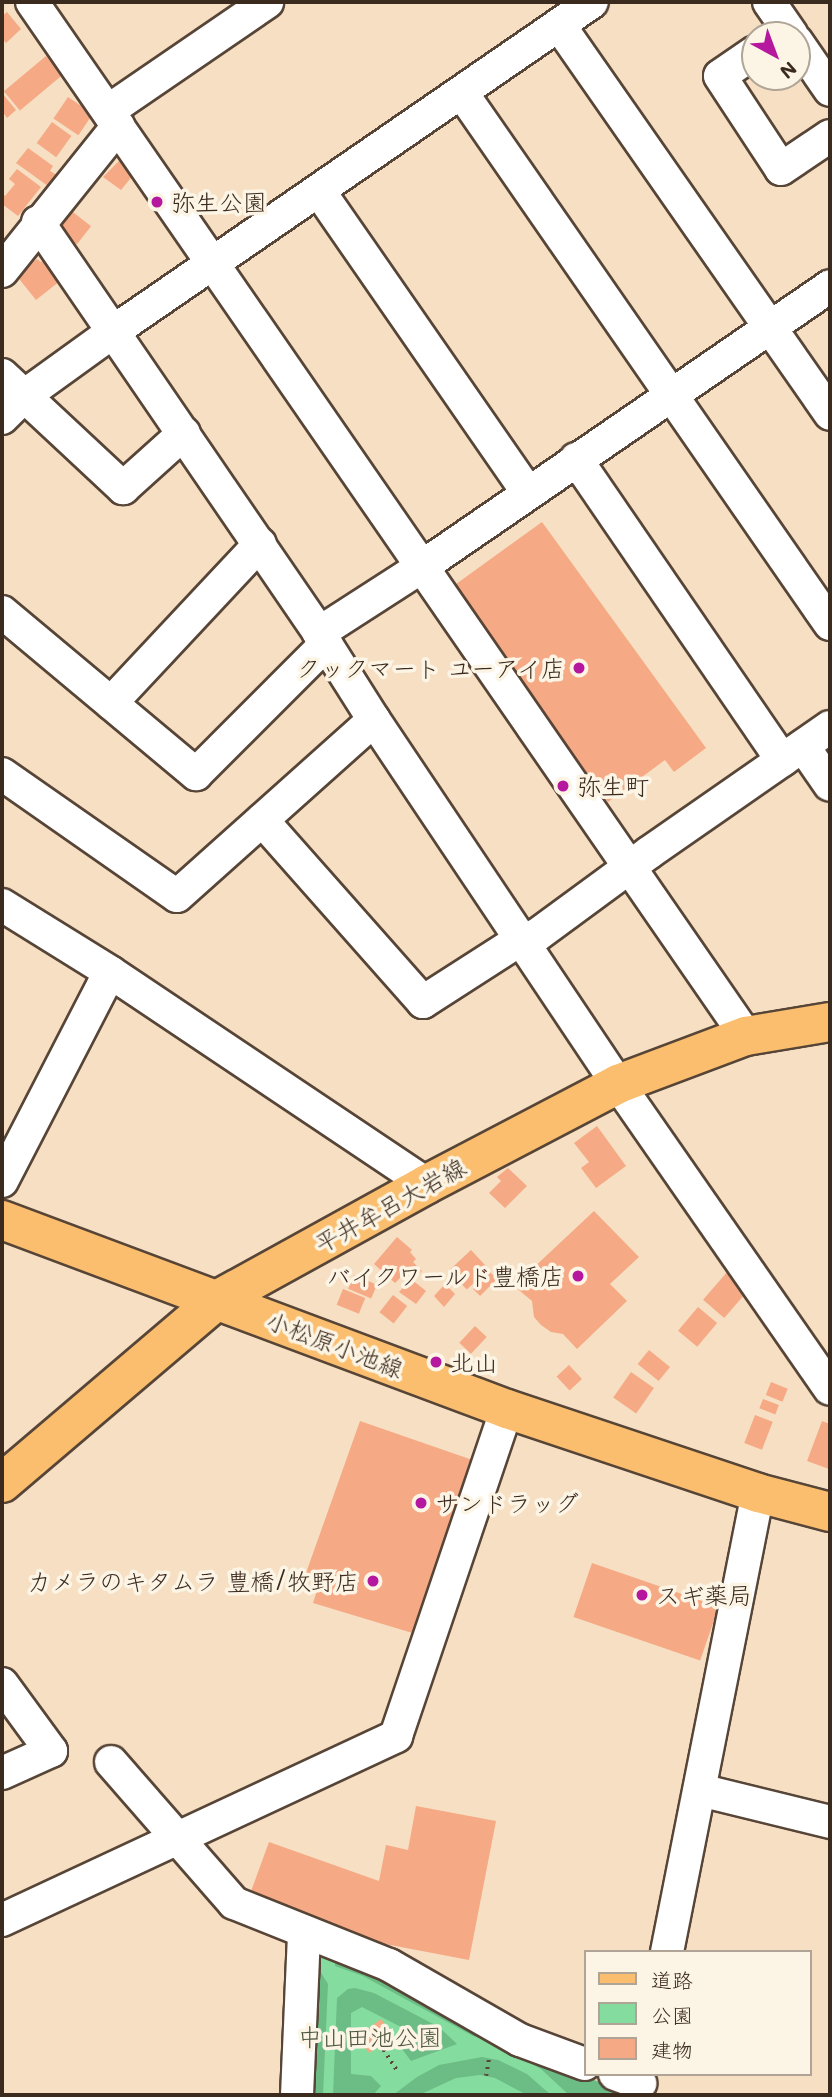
<!DOCTYPE html>
<meta charset="utf-8">
<style>
body{margin:0}
#map{position:relative;width:832px;height:2097px;overflow:hidden;background:#f6dfc3;font-family:Mali,"Klee One",sans-serif}
div>[style]{position:absolute}
.green>*{inset:0;background:#85dc9f}
.forest>*{inset:0;background:#6cbc86}
.building>*{inset:0;background:#f5aa85;transform-origin:0 0}
.path>*{height:3.5px;margin-top:-1.75px;transform-origin:0;background:repeating-linear-gradient(90deg,#574537 0 2px,transparent 0 7px)}
.roads{filter:drop-shadow(2px 0 #574537) drop-shadow(-2px 0 #574537) drop-shadow(0 2px #574537) drop-shadow(0 -2px #574537)}
.minor>*{height:32px;margin:-16px;padding:0 16px;transform-origin:16px;border-radius:16px;background:#fff}
.major>*{height:38px;margin:-19px;padding:0 19px;transform-origin:19px;border-radius:19px;background:#fabe6e}
.dots>*{width:19px;height:19px;translate:-50% -50%;box-sizing:border-box;border:4px solid #fcf5e5;border-radius:50%}
span{translate:-50% -50%;white-space:nowrap;text-align:center;line-height:1.15;-webkit-text-stroke:7px #fcf5e5;paint-order:stroke}
.poi-label{font-size:24px;color:#3b2a1e}
.left{translate:0 -50%;text-align:left}
.right{translate:-100% -50%;text-align:right}
.street-label{font-size:24px;color:#3b2a1e}
.park-label{font-size:24px;color:#4e563e}
.frame{position:absolute;inset:0;border:4px solid #3b2a1e;pointer-events:none}
.legend{position:absolute;left:584px;top:1950px;width:228px;height:126px;box-sizing:border-box;background:#fcf5e5;border:2px solid #afa495;margin:0;padding:9px 12px;list-style:none;font-size:21px;color:#3b2a1e}
.legend li{display:flex;align-items:center;gap:14px;height:35px}
.legend b{width:35px;border:2px solid #afa495}
.north{position:absolute;left:741px;top:21px;width:70px;height:70px;box-sizing:border-box;background:#fcf5e5;border:2px solid #afa495;border-radius:50%;rotate:139deg;font-size:19px;font-weight:700;line-height:28px;text-align:center;color:#3b2a1e}
.north::after{content:'';display:block;margin:auto;width:24px;height:32px;background:#b5179e;clip-path:polygon(50% 0,100% 100%,50% 72%,0 100%)}
</style>
<div id="map">
<div class="green">
<div style="clip-path:polygon(320px 1951px,510px 2046px,624px 2095px,307px 2095px,312px 1957px)"></div>
</div>
<div class="forest">
<div style="clip-path:polygon(335px 1956px,370px 1970px,486px 2033px,483px 2039px,473px 2036px,363px 1976px,335px 1966px)"></div>
<div style="clip-path:polygon(318px 1968px,328px 1984px,323px 2095px,307px 2095px)"></div>
<div style="clip-path:polygon(355px 1988px,374px 1993px,439px 2027px,457px 2044px,411px 2061px,402px 2049px,406px 2036px,403px 2028px,362px 2007px,351px 2013px,351px 2074px,371px 2076px,381px 2086px,373px 2095px,333px 2095px,337px 1998px,348px 1989px)"></div>
<div style="clip-path:polygon(499px 2040px,623px 2092px,624px 2095px,569px 2095px,541px 2069px,495px 2044px)"></div>
<div style="clip-path:polygon(482px 2057px,498px 2060px,527px 2074px,551px 2095px,527px 2095px,495px 2078px,480px 2075px,456px 2078px,419px 2095px,393px 2095px,417px 2077px,439px 2065px)"></div>
</div>
<div class="building">
<div style="clip-path:polygon(7px 12px,21px 29px,6px 43px,2px 38px,2px 16px)"></div>
<div style="left:46px;top:56px;width:25px;height:55px;rotate:50deg"></div>
<div style="clip-path:polygon(2px 93px,16px 110px,7px 118px,2px 111px)"></div>
<div style="left:68px;top:97px;width:30px;height:26px;rotate:34deg"></div>
<div style="left:52px;top:122px;width:24px;height:26px;rotate:36deg"></div>
<div style="clip-path:polygon(28px 148px,53px 166px,50px 171px,57px 175px,48px 186px,16px 163px)"></div>
<div style="clip-path:polygon(119px 161px,134px 174px,121px 190px,103px 177px)"></div>
<div style="clip-path:polygon(17px 169px,41px 187px,18px 216px,2px 204px,2px 193px,5px 196px,15px 184px,9px 179px)"></div>
<div style="left:69px;top:209px;width:28px;height:23px;rotate:38deg"></div>
<div style="clip-path:polygon(50px 256px,65px 277px,36px 300px,16px 275px,37px 259px,41px 262px)"></div>
<div style="clip-path:polygon(542px 522px,706px 748px,674px 772px,665px 760px,608px 802px,452px 587px)"></div>
<div style="clip-path:polygon(597px 1126px,626px 1166px,596px 1188px,581px 1168px,589px 1162px,574px 1143px)"></div>
<div style="clip-path:polygon(508px 1168px,527px 1186px,505px 1208px,489px 1193px,501px 1181px,497px 1177px)"></div>
<div style="clip-path:polygon(594px 1211px,639px 1257px,610px 1284px,627px 1301px,577px 1349px,563px 1334px,551px 1332px,541px 1325px,534px 1317px,532px 1301px,514px 1286px)"></div>
<div style="clip-path:polygon(397px 1237px,412px 1250px,410px 1252px,416px 1259px,413px 1262px,422px 1271px,414px 1279px,406px 1272px,395px 1283px,374px 1264px)"></div>
<div style="left:471px;top:1250px;width:26px;height:30px;rotate:47deg"></div>
<div style="left:728px;top:1271px;width:28px;height:38px;rotate:41deg"></div>
<div style="left:490px;top:1272px;width:10px;height:24px;rotate:45deg"></div>
<div style="left:354px;top:1275px;width:25px;height:15px;rotate:23deg"></div>
<div style="clip-path:polygon(411px 1279px,426px 1291px,416px 1304px,399px 1292px)"></div>
<div style="clip-path:polygon(445px 1284px,455px 1294px,444px 1307px,434px 1296px)"></div>
<div style="left:343px;top:1289px;width:24px;height:17px;rotate:22deg"></div>
<div style="left:393px;top:1295px;width:18px;height:22px;rotate:38deg"></div>
<div style="left:698px;top:1307px;width:25px;height:31px;rotate:40deg"></div>
<div style="left:475px;top:1326px;width:16px;height:23px;rotate:43deg"></div>
<div style="left:649px;top:1350px;width:27px;height:18px;rotate:39deg"></div>
<div style="left:569px;top:1365px;width:19px;height:17px;rotate:47deg"></div>
<div style="left:631px;top:1372px;width:28px;height:31px;rotate:35deg"></div>
<div style="left:771px;top:1382px;width:18px;height:14px;rotate:22deg"></div>
<div style="left:763px;top:1399px;width:17px;height:10px;rotate:21deg"></div>
<div style="left:755px;top:1415px;width:19px;height:30px;rotate:21deg"></div>
<div style="clip-path:polygon(360px 1421px,484px 1464px,419px 1635px,313px 1603px,322px 1575px,306px 1573px)"></div>
<div style="clip-path:polygon(822px 1421px,830px 1424px,829px 1469px,807px 1461px)"></div>
<div style="left:592px;top:1563px;width:134px;height:57px;rotate:19deg"></div>
<div style="clip-path:polygon(416px 1806px,496px 1821px,469px 1960px,364px 1940px,250px 1894px,269px 1842px,379px 1881px,386px 1845px,408px 1850px)"></div>
<div style="left:381px;top:2019px;width:20px;height:30px;rotate:53deg"></div>
</div>
<div class="path">
<div style="left:380px;top:2044px;width:31px;rotate:57deg"></div>
<div style="left:486px;top:2076px;width:18px;rotate:-81deg"></div>
</div>
<div class="roads">
<div class="minor">
<div style="left:32px;top:2px;width:1257px;rotate:55.37deg"></div>
<div style="left:769px;top:2px;width:40px;rotate:55.1deg"></div>
<div style="left:559px;top:25px;width:474px;rotate:55.1deg"></div>
<div style="left:797px;top:42px;width:58px;rotate:55.5deg"></div>
<div style="left:755px;top:52px;width:42px;rotate:145.6deg"></div>
<div style="left:720px;top:76px;width:111px;rotate:56.7deg"></div>
<div style="left:781px;top:169px;width:59px;rotate:-34deg"></div>
<div style="left:462px;top:93px;width:646px;rotate:55.28deg"></div>
<div style="left:108px;top:111px;width:193px;rotate:-34.4deg"></div>
<div style="left:319px;top:191px;width:367px;rotate:55.3deg"></div>
<div style="left:38px;top:222px;width:498px;rotate:55.6deg"></div>
<div style="left:319px;top:633px;width:103px;rotate:57.7deg"></div>
<div style="left:374px;top:720px;width:438px;rotate:56.2deg"></div>
<div style="left:618px;top:1084px;width:371px;rotate:55.2deg"></div>
<div style="left:2px;top:271px;width:186px;rotate:-51.3deg"></div>
<div style="left:2px;top:375px;width:166px;rotate:43deg"></div>
<div style="left:123px;top:488px;width:82px;rotate:-42deg"></div>
<div style="left:2px;top:418px;width:31px;rotate:-45deg"></div>
<div style="left:24px;top:396px;width:111px;rotate:-35.8deg"></div>
<div style="left:114px;top:331px;width:580px;rotate:-34.54deg"></div>
<div style="left:576px;top:459px;width:365px;rotate:55.6deg"></div>
<div style="left:2px;top:612px;width:253px;rotate:39.9deg"></div>
<div style="left:196px;top:774px;width:184px;rotate:-45deg"></div>
<div style="left:319px;top:633px;width:124px;rotate:-32.8deg"></div>
<div style="left:423px;top:566px;width:494px;rotate:-34.5deg"></div>
<div style="left:111px;top:703px;width:218px;rotate:-46.9deg"></div>
<div style="left:803px;top:746px;width:47px;rotate:55.3deg"></div>
<div style="left:2px;top:774px;width:213px;rotate:34.9deg"></div>
<div style="left:177px;top:896px;width:264px;rotate:-41.8deg"></div>
<div style="left:262px;top:820px;width:243px;rotate:48.5deg"></div>
<div style="left:423px;top:1002px;width:109px;rotate:-32.7deg"></div>
<div style="left:515px;top:943px;width:23px;rotate:-20deg"></div>
<div style="left:537px;top:935px;width:140px;rotate:-36.3deg"></div>
<div style="left:650px;top:852px;width:219px;rotate:-34.8deg"></div>
<div style="left:2px;top:905px;width:127px;rotate:31.8deg"></div>
<div style="left:110px;top:972px;width:381px;rotate:33.8deg"></div>
<div style="left:2px;top:1181px;width:235px;rotate:-62.7deg"></div>
<div style="left:2px;top:1684px;width:83px;rotate:53.8deg"></div>
<div style="left:51px;top:1751px;width:54px;rotate:155.8deg"></div>
<div style="left:111px;top:1762px;width:187px;rotate:48.9deg"></div>
<div style="left:234px;top:1903px;width:167px;rotate:21.8deg"></div>
<div style="left:389px;top:1965px;width:151px;rotate:29.8deg"></div>
<div style="left:520px;top:2040px;width:69px;rotate:20.3deg"></div>
<div style="left:700px;top:1790px;width:134px;rotate:13.8deg"></div>
<div style="left:2px;top:1920px;width:435px;rotate:-25deg"></div>
<div style="left:396px;top:1736px;width:345px;rotate:-71.3deg"></div>
<div style="left:667px;top:1952px;width:468px;rotate:-78.8deg"></div>
<div style="left:615px;top:2074px;width:27px;rotate:20deg"></div>
<div style="left:297px;top:2095px;width:163px;rotate:-87.5deg"></div>
</div>
<div class="major">
<div style="left:2px;top:1220px;width:539px;rotate:20.52deg"></div>
<div style="left:507px;top:1409px;width:265px;rotate:18.5deg"></div>
<div style="left:758px;top:1493px;width:74px;rotate:14.8deg"></div>
<div style="left:2px;top:1483px;width:282px;rotate:-40.4deg"></div>
<div style="left:217px;top:1300px;width:240px;rotate:-28.9deg"></div>
<div style="left:427px;top:1184px;width:216px;rotate:-27.6deg"></div>
<div style="left:618px;top:1084px;width:137px;rotate:-20.6deg"></div>
<div style="left:746px;top:1036px;width:85px;rotate:-9.5deg"></div>
</div>
</div>
<div class="dots">
<div style="left:157px;top:202px;background:#b5179e"></div>
<div style="left:579px;top:668px;background:#b5179e"></div>
<div style="left:563px;top:786px;background:#b5179e"></div>
<div style="left:578px;top:1276px;background:#b5179e"></div>
<div style="left:436px;top:1362px;background:#b5179e"></div>
<div style="left:421px;top:1503px;background:#b5179e"></div>
<div style="left:373px;top:1581px;background:#b5179e"></div>
<div style="left:642px;top:1595px;background:#b5179e"></div>
</div>
<div class="poi-label">
<span class="left" style="left:171px;top:202px">弥生公園</span>
<span class="right" style="left:565px;top:668px">クックマート ユーアイ店</span>
<span class="left" style="left:577px;top:786px">弥生町</span>
<span class="right" style="left:564px;top:1276px">バイクワールド豊橋店</span>
<span class="left" style="left:450px;top:1362px">北山</span>
<span class="left" style="left:435px;top:1503px">サンドラッグ</span>
<span class="right" style="left:359px;top:1581px">カメラのキタムラ 豊橋/牧野店</span>
<span class="left" style="left:656px;top:1595px">スギ薬局</span>
</div>
<div class="street-label">
<span style="left:390px;top:1205px;rotate:-29deg">平井牟呂大岩線</span>
<span style="left:335px;top:1344px;rotate:21deg">小松原小池線</span>
</div>
<div class="park-label">
<span style="left:370px;top:2037px">中山田池公園</span>
</div>
<div class="frame"></div>
<ul class="legend">
<li><b style="height:9px;background:#fabe6e"></b>道路</li>
<li><b style="height:19px;background:#85dc9f"></b>公園</li>
<li><b style="height:19px;background:#f5aa85"></b>建物</li>
</ul>
<div class="north">N</div>
</div>
